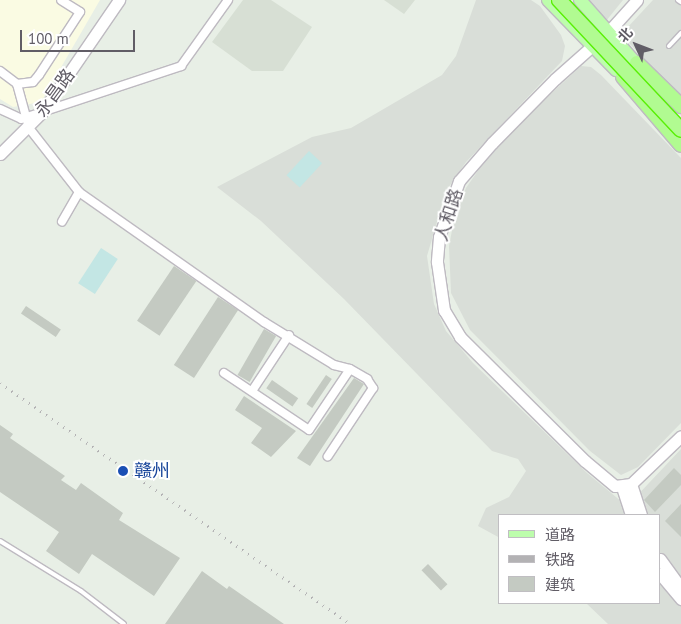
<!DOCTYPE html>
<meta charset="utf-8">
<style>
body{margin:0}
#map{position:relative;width:681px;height:624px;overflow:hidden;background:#e8efe6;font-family:"PT Sans","Noto Sans SC",sans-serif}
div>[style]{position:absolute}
.industrial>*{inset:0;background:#d9ded8}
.education>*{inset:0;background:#d7dfd4}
.medical>*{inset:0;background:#fafbe3}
.green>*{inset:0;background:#c3e6e4;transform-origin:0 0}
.building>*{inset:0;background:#c4cac2;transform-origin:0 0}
.roads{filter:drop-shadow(1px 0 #bebac1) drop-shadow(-1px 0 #bebac1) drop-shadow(0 1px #bebac1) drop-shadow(0 -1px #bebac1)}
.lane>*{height:4px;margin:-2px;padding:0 2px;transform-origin:2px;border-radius:2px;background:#fff}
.street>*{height:8px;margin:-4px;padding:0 4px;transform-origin:4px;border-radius:4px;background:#fff}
.secondary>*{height:11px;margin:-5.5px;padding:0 5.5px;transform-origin:5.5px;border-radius:5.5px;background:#fff}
.primary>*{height:12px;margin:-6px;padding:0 6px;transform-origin:6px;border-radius:6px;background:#bdfdac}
.highway>*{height:14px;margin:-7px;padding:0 7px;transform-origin:7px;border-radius:7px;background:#b1fb91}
.rail>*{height:2.5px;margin-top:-1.25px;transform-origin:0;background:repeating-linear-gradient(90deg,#b3b2b4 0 1px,transparent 0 7px)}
.bridges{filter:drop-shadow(1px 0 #59f005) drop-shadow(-1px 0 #59f005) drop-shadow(0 1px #59f005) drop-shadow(0 -1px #59f005)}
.highway-bridge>*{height:14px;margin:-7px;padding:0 7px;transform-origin:7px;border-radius:7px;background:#b1fb91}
.dots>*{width:14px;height:14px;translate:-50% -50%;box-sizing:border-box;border:2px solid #fff;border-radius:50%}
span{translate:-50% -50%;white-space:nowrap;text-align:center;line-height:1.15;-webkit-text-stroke:4px #fff;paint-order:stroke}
.street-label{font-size:18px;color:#615d66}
.transit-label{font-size:18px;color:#164399}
.left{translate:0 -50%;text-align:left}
.legend{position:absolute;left:498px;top:514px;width:162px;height:90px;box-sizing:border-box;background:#fff;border:1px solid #c0bec2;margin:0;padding:6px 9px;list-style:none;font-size:15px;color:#615d66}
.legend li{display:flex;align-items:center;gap:10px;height:25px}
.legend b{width:25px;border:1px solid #c0bec2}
.north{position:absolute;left:611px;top:20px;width:50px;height:50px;-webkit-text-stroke:4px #fff;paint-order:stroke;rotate:313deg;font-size:14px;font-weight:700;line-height:20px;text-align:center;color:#615d66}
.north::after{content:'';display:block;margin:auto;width:18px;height:22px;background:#615d66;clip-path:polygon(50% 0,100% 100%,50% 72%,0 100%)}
.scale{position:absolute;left:20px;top:30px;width:115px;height:22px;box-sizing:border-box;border:2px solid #615d66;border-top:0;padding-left:6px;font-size:15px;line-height:18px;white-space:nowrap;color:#615d66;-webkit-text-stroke:4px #fff;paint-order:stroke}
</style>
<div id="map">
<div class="industrial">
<div style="clip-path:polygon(476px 0,531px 0,540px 6px,561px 35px,565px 46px,562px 61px,466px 162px,446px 191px,427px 256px,434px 304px,446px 331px,473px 363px,587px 473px,622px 502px,632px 501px,681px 449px,681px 624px,608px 624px,586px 603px,660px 603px,660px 515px,500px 515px,500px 538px,478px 526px,486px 508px,509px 497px,526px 471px,518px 459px,492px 451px,344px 299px,261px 221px,217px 187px,312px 137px,351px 128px,442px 75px,456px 56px)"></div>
<div style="clip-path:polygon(575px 0,623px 0,606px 21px)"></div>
<div style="clip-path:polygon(653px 0,681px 0,681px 98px,630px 44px,627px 28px)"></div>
<div style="clip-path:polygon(581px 66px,591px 67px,601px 75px,681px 158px,681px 423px,638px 467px,621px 475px,590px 451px,470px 330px,451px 293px,449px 246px,455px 215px,466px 188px,484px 162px,528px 115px)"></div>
</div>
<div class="education">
<div style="clip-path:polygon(243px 0,271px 0,312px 27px,283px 71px,252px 71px,212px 42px)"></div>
<div style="clip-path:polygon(384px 0,415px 0,404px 14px)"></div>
</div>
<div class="medical">
<div style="clip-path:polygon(0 0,100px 0,41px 102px,13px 107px,0 99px)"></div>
</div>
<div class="green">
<div style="left:309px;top:151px;width:18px;height:33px;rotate:43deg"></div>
<div style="left:101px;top:248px;width:20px;height:42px;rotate:33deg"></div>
</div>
<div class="building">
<div style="left:174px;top:266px;width:27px;height:66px;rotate:34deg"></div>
<div style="left:218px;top:297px;width:24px;height:81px;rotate:33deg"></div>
<div style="left:26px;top:306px;width:42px;height:9px;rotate:34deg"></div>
<div style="left:264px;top:329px;width:14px;height:53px;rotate:30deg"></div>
<div style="left:326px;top:375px;width:7px;height:35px;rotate:34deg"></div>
<div style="clip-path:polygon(354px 378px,364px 384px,310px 466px,297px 458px)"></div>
<div style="left:272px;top:380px;width:32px;height:10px;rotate:35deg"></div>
<div style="clip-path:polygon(244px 396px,296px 431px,271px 457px,251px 443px,262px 428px,235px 410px)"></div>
<div style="clip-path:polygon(0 425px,13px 434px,10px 438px,65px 476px,61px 480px,76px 490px,81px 483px,123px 513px,119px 520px,180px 558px,154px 596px,92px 554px,79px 574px,46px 551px,59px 532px,0 492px)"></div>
<div style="clip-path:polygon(674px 468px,681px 475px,681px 485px,655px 512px,644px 500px)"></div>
<div style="clip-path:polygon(681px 504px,681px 537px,665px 521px)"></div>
<div style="left:428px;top:564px;width:28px;height:9px;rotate:46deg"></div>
<div style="clip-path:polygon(202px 571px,227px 589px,229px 586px,284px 624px,165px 624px)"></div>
</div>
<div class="roads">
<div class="lane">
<div style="left:678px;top:0;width:4px;rotate:34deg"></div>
<div style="left:669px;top:46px;width:18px;rotate:-47deg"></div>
<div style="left:0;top:541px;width:95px;rotate:31.7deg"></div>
<div style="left:81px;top:591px;width:54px;rotate:37.5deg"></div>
</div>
<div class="street">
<div style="left:0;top:71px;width:21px;rotate:37deg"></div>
<div style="left:17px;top:84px;width:16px;rotate:-7deg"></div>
<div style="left:33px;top:82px;width:9px;rotate:-49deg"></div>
<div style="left:39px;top:75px;width:75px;rotate:-56.9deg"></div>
<div style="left:80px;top:12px;width:22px;rotate:-148deg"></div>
<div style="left:17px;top:84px;width:46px;rotate:74.7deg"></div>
<div style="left:29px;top:128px;width:81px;rotate:52deg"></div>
<div style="left:79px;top:192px;width:34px;rotate:120deg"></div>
<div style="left:0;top:109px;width:23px;rotate:25deg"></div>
<div style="left:21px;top:119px;width:169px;rotate:-18.3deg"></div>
<div style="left:181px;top:66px;width:81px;rotate:-54.5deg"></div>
<div style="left:79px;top:192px;width:226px;rotate:35.1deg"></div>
<div style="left:264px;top:322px;width:82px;rotate:31.6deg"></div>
<div style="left:334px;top:365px;width:16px;rotate:14deg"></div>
<div style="left:350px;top:369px;width:20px;rotate:30deg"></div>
<div style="left:367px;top:379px;width:11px;rotate:56deg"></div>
<div style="left:373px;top:388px;width:82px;rotate:123.5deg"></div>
<div style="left:224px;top:373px;width:102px;rotate:33.8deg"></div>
<div style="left:309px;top:430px;width:73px;rotate:-56.1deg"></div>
<div style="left:252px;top:391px;width:67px;rotate:-56.5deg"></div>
</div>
<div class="secondary">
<div style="left:637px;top:0;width:42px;rotate:132.1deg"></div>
<div style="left:609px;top:31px;width:72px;rotate:138.4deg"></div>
<div style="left:555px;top:79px;width:90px;rotate:134.5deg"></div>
<div style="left:492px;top:143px;width:50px;rotate:131deg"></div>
<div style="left:459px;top:181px;width:59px;rotate:109.7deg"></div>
<div style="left:439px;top:237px;width:25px;rotate:95deg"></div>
<div style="left:437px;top:262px;width:49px;rotate:81.7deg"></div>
<div style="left:444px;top:310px;width:31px;rotate:59deg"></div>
<div style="left:460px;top:337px;width:176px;rotate:44.8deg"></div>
<div style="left:585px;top:461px;width:39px;rotate:40deg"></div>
<div style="left:615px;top:486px;width:16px;rotate:-7deg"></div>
<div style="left:631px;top:484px;width:69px;rotate:-43.8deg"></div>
<div style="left:0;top:154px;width:61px;rotate:-45deg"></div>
<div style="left:43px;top:111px;width:135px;rotate:-55.6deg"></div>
<div style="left:631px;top:484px;width:33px;rotate:72deg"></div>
<div style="left:622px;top:487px;width:29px;rotate:72deg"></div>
<div style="left:660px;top:559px;width:36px;rotate:54deg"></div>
<div style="left:660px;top:574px;width:33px;rotate:50deg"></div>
</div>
<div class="primary">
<div style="left:548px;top:0;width:98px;rotate:45.8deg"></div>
<div style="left:580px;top:0;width:94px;rotate:48.5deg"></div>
</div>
<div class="highway">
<div style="left:637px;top:63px;width:62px;rotate:44.3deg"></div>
<div style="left:623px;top:77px;width:89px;rotate:49.5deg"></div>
</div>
</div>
<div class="rail">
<div style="left:0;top:383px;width:426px;rotate:34.5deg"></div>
</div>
<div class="bridges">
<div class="highway-bridge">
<div style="left:559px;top:0;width:178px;rotate:46.8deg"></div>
</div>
</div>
<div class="dots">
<div style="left:123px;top:471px;background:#1a4fb4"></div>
</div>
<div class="street-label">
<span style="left:55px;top:93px;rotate:-54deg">永昌路</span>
<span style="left:449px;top:215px;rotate:-72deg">人和路</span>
</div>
<div class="transit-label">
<span class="left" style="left:134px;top:471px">赣州</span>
</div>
<ul class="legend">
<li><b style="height:6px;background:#bdfdac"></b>道路</li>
<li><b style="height:6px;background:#b3b2b4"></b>铁路</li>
<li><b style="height:14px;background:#c4cac2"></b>建筑</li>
</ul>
<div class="north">北</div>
<div class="scale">100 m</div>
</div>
